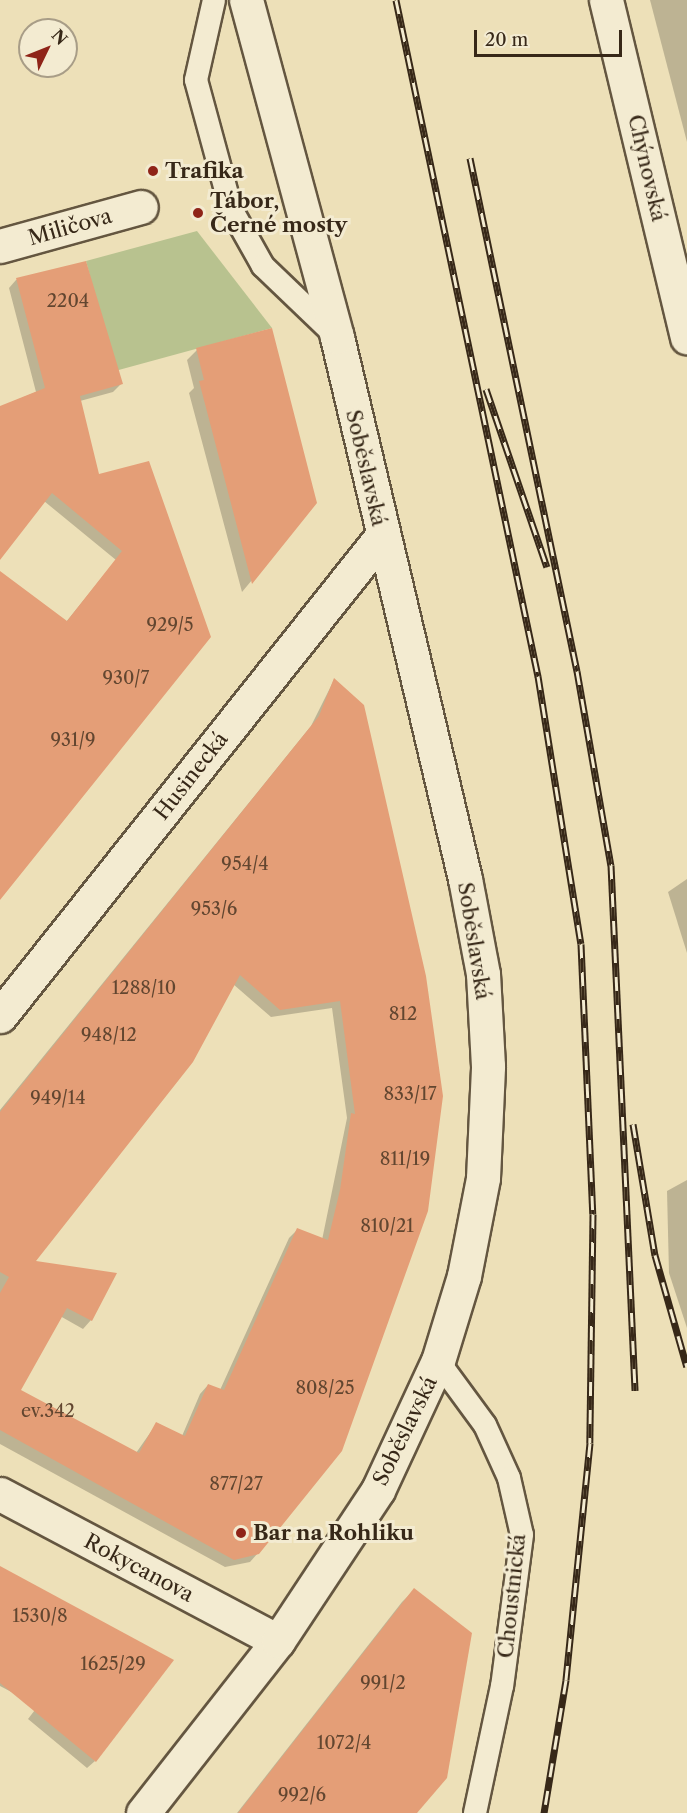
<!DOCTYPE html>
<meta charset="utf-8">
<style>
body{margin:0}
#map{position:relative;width:687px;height:1813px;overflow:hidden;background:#ede0b8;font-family:"Libre Caslon Text",serif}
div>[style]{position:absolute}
.green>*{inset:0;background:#b8c28f}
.shadow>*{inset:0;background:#0003}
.building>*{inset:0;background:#e49e77}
.roads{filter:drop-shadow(2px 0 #645640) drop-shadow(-2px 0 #645640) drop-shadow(0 2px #645640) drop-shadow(0 -2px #645640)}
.lane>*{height:22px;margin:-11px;padding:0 11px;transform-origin:11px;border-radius:11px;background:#f3ebd1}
.street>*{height:33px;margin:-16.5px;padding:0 16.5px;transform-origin:16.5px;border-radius:16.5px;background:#f3ebd1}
.secondary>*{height:33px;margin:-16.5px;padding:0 16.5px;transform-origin:16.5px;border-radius:16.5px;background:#f3ebd1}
.rail>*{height:7px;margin-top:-3.5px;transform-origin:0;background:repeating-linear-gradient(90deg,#f3ebd1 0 14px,#372818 0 28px);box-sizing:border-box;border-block:2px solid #372818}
.dots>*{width:16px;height:16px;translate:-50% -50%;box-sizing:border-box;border:3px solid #f3ebd1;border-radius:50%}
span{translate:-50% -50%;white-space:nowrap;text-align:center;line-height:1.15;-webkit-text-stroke:6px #f3ebd1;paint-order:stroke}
.number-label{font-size:18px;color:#624630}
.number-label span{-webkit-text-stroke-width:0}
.street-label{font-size:21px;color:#372818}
.poi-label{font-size:21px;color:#372818;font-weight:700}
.left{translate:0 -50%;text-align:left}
.north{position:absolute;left:18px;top:18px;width:60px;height:60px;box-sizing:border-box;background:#f3ebd1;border:2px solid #a89d87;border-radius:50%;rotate:47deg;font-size:16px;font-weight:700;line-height:24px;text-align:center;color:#372818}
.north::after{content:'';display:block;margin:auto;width:21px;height:27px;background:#8f2418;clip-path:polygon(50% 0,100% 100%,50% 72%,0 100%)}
.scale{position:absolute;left:474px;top:30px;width:148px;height:27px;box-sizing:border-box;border:3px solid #372818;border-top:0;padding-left:8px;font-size:18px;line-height:21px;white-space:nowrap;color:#372818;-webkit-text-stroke:4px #f3ebd1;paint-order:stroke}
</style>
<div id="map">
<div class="green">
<div style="clip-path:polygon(197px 231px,272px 328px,115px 371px,86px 261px)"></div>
</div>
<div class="shadow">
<div style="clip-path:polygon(650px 0,687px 0,687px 142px)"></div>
<div style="clip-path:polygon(85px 262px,121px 384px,113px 392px,80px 401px,98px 476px,209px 636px,0 898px,0 573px,66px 622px,116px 560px,44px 501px,0 557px,0 407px,36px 392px,9px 288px,16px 280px)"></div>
<div style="clip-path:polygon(197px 350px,316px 503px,242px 592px,189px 393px,194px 388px,187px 360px)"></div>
<div style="clip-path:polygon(evenodd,334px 680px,424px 976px,258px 1553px,250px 1562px,225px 1567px,0 1444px,0 1110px,311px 726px,334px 680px,233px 984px,271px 1017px,332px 1008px,347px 1118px,322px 1240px,297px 1230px,289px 1238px,220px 1390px,208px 1385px,200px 1394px,182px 1436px,157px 1423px,136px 1453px,19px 1390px,60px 1316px,83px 1329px,91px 1320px,33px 1262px,233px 984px)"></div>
<div style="clip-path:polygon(687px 879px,687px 953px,668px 892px)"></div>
<div style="clip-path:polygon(687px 1180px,687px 1328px,669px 1273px,667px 1191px)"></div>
<div style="clip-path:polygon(0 1567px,95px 1761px,87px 1768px,28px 1719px,38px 1706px,0 1686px)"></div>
<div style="clip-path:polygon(414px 1590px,415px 1813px,237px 1813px,402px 1602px)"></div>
</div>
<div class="building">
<div style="clip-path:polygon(86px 261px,123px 384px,80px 396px,99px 474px,149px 461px,211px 637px,0 900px,0 571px,67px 621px,122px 551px,52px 493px,0 560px,0 406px,45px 388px,16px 278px)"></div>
<div style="clip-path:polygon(272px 328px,317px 503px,252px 584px,199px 381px,204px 380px,196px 348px)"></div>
<div style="clip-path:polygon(evenodd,334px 678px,364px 705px,426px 976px,443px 1096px,428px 1211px,342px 1451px,259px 1554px,234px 1560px,0 1430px,0 1293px,9px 1277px,0 1272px,0 1112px,319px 716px,334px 678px,240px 975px,280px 1010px,340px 1001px,355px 1114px,351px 1113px,340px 1190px,328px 1240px,297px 1228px,224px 1390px,208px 1384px,185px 1436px,156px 1422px,139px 1453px,21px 1390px,67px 1308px,92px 1321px,117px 1273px,36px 1261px,193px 1062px,240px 975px)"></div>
<div style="clip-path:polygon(0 1566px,174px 1660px,96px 1762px,0 1683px)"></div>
<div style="clip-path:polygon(414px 1588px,472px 1633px,447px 1778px,417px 1813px,238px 1813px)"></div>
</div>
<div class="roads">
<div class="lane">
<div style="left:214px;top:0;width:82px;rotate:102.7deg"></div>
<div style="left:196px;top:80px;width:134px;rotate:74.8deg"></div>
<div style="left:231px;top:209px;width:65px;rotate:60.7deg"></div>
<div style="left:263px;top:266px;width:103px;rotate:43.8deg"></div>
<div style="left:438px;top:1361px;width:79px;rotate:53.7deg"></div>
<div style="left:485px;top:1425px;width:58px;rotate:65.6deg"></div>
<div style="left:509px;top:1478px;width:58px;rotate:77.2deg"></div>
<div style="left:522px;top:1535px;width:152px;rotate:97.5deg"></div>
<div style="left:502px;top:1686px;width:130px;rotate:102deg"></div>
</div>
<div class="street">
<div style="left:0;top:246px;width:146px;rotate:-15.5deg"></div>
<div style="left:0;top:1016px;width:613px;rotate:-51.49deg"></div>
<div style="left:0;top:1494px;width:314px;rotate:27.9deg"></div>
</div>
<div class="secondary">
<div style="left:606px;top:0;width:347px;rotate:76.5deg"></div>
<div style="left:143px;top:1813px;width:219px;rotate:-51.9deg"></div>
<div style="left:278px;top:1641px;width:181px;rotate:-56.5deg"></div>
<div style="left:378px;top:1490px;width:142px;rotate:-65.1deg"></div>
<div style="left:438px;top:1361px;width:89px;rotate:-73deg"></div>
<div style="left:464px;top:1276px;width:100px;rotate:-79deg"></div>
<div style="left:483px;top:1178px;width:112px;rotate:-87.4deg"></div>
<div style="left:488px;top:1066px;width:92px;rotate:-93.1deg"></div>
<div style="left:483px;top:974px;width:97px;rotate:-100.7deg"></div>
<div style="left:465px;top:879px;width:557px;rotate:-103.29deg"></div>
<div style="left:337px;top:337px;width:349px;rotate:-105.1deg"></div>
</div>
</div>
<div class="rail">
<div style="left:396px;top:0;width:691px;rotate:78.14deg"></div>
<div style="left:538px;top:676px;width:271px;rotate:80.9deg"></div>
<div style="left:581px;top:944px;width:270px;rotate:87.5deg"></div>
<div style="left:593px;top:1214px;width:229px;rotate:90.8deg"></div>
<div style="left:590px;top:1443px;width:238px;rotate:95.8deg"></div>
<div style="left:566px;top:1680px;width:135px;rotate:99.4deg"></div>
<div style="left:470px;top:158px;width:524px;rotate:78.22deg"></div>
<div style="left:577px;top:671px;width:197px;rotate:80.1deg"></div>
<div style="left:611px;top:865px;width:526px;rotate:87.38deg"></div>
<div style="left:486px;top:389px;width:188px;rotate:71.1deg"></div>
<div style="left:633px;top:1124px;width:133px;rotate:80.5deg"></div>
<div style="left:655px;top:1255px;width:116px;rotate:74.1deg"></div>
</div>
<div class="dots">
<div style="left:153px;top:171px;background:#8f2418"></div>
<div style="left:198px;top:213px;background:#8f2418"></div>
<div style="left:241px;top:1533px;background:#8f2418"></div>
</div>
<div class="number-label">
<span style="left:68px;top:301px">2204</span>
<span style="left:170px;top:625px">929/5</span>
<span style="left:126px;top:678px">930/7</span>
<span style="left:73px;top:740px">931/9</span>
<span style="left:245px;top:864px">954/4</span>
<span style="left:214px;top:909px">953/6</span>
<span style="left:144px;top:988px">1288/10</span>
<span style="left:403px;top:1014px">812</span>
<span style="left:109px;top:1035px">948/12</span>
<span style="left:410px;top:1094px">833/17</span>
<span style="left:58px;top:1098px">949/14</span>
<span style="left:405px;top:1159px">811/19</span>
<span style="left:387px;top:1226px">810/21</span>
<span style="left:325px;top:1388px">808/25</span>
<span style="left:48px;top:1411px">ev.342</span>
<span style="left:236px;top:1484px">877/27</span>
<span style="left:40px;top:1616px">1530/8</span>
<span style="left:113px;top:1664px">1625/29</span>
<span style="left:383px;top:1683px">991/2</span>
<span style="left:344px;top:1743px">1072/4</span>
<span style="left:302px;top:1795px">992/6</span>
</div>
<div class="street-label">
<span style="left:647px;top:168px;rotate:77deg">Chýnovská</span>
<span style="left:70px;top:227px;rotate:-16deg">Miličova</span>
<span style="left:366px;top:468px;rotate:77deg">Soběslavská</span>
<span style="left:191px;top:776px;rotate:-52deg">Husinecká</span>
<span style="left:474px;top:941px;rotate:81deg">Soběslavská</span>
<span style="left:405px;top:1431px;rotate:-64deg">Soběslavská</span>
<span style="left:139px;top:1568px;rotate:28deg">Rokycanova</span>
<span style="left:512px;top:1596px;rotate:-84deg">Choustnická</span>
</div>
<div class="poi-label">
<span class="left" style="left:165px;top:171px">Trafika</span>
<span class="left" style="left:210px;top:213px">Tábor,<br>Černé mosty</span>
<span class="left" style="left:253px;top:1533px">Bar na Rohliku</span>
</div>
<div class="north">N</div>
<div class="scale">20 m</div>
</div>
